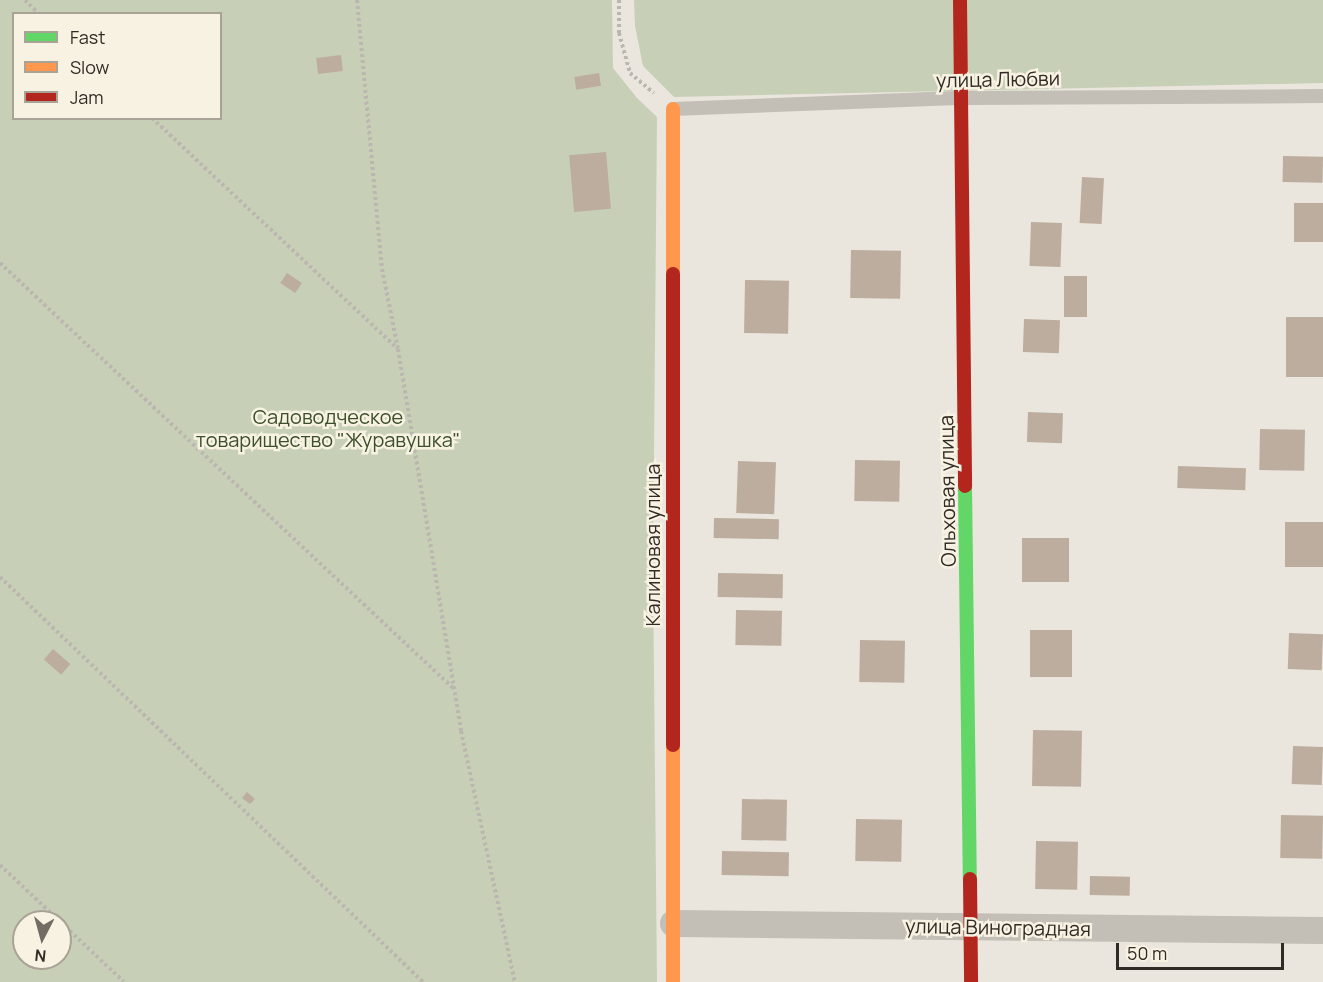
<!DOCTYPE html>
<meta charset="utf-8">
<style>
body{margin:0}
#map{position:relative;width:1323px;height:982px;overflow:hidden;background:#eae6dd;font-family:Manrope,sans-serif}
div>[style]{position:absolute}
.green>*{inset:0;background:#c7d0b7}
.building>*{inset:0;background:#bdad9f;transform-origin:0 0}
.path>*{height:4px;margin-top:-2px;transform-origin:0;background:repeating-linear-gradient(90deg,#bbb6af 0 3px,transparent 0 6px)}
.lane>*{height:14px;margin:-7px;padding:0 7px;transform-origin:7px;border-radius:7px;background:#c3beb6}
.street>*{height:27px;margin:-13.5px;padding:0 13.5px;transform-origin:13.5px;border-radius:13.5px;background:#c3beb6}
.fast>*{height:14px;margin:-7px;padding:0 7px;transform-origin:7px;border-radius:7px;background:#63d668}
.slow>*{height:14px;margin:-7px;padding:0 7px;transform-origin:7px;border-radius:7px;background:#ff974d}
.jam>*{height:14px;margin:-7px;padding:0 7px;transform-origin:7px;border-radius:7px;background:#b3261e}
span{translate:-50% -50%;white-space:nowrap;text-align:center;line-height:1.15;-webkit-text-stroke:5px #f8f2e3;paint-order:stroke}
.street-label{font-size:20px;color:#322b25}
.park-label{font-size:20px;color:#3b502a}
.legend{position:absolute;left:12px;top:12px;width:210px;height:108px;box-sizing:border-box;background:#f8f2e3;border:2px solid #a9a297;margin:0;padding:8px 10px;list-style:none;font-size:18px;color:#322b25}
.legend li{display:flex;align-items:center;gap:12px;height:30px}
.legend b{width:30px;border:2px solid #a9a297}
.north{position:absolute;left:12px;top:910px;width:60px;height:60px;box-sizing:border-box;background:#f8f2e3;border:2px solid #a9a297;border-radius:50%;rotate:186deg;font-size:16px;font-weight:700;line-height:24px;text-align:center;color:#322b25}
.north::after{content:'';display:block;margin:auto;width:21px;height:27px;background:#726c65;clip-path:polygon(50% 0,100% 100%,50% 72%,0 100%)}
.scale{position:absolute;left:1116px;top:943px;width:168px;height:27px;box-sizing:border-box;border:3px solid #322b25;border-top:0;padding-left:8px;font-size:18px;line-height:21px;white-space:nowrap;color:#322b25;-webkit-text-stroke:4px #f8f2e3;paint-order:stroke}
</style>
<div id="map">
<div class="green">
<div style="clip-path:polygon(evenodd,0 0,612px 0,613px 68px,637px 98px,657px 117px,653px 569px,657px 982px,0 982px,0 0,14px 14px,220px 14px,220px 118px,14px 118px,14px 14px,0 0,24px 922px,60px 922px,60px 958px,24px 958px,24px 922px)"></div>
<div style="clip-path:polygon(634px 0,1323px 0,1323px 83px,674px 97px,643px 66px,635px 26px)"></div>
</div>
<div class="building">
<div style="left:341px;top:55px;width:16px;height:25px;rotate:83deg"></div>
<div style="left:599px;top:73px;width:13px;height:25px;rotate:81deg"></div>
<div style="left:606px;top:152px;width:57px;height:37px;rotate:85deg"></div>
<div style="left:1283px;top:156px;width:40px;height:26px;rotate:1deg"></div>
<div style="left:1082px;top:177px;width:22px;height:46px;rotate:3deg"></div>
<div style="left:1294px;top:203px;width:29px;height:39px"></div>
<div style="left:1031px;top:222px;width:31px;height:44px;rotate:2deg"></div>
<div style="left:851px;top:250px;width:50px;height:48px;rotate:1deg"></div>
<div style="left:287px;top:273px;width:18px;height:12px;rotate:34deg"></div>
<div style="left:1064px;top:276px;width:23px;height:41px"></div>
<div style="left:745px;top:280px;width:44px;height:53px;rotate:1deg"></div>
<div style="left:1286px;top:317px;width:37px;height:60px"></div>
<div style="left:1024px;top:319px;width:36px;height:33px;rotate:2deg"></div>
<div style="left:1028px;top:412px;width:35px;height:30px;rotate:2deg"></div>
<div style="left:1260px;top:429px;width:45px;height:41px;rotate:1deg"></div>
<div style="left:855px;top:460px;width:45px;height:41px;rotate:1deg"></div>
<div style="left:738px;top:461px;width:38px;height:52px;rotate:2deg"></div>
<div style="left:1178px;top:466px;width:68px;height:22px;rotate:2deg"></div>
<div style="left:714px;top:518px;width:65px;height:20px;rotate:1deg"></div>
<div style="left:1285px;top:522px;width:38px;height:45px"></div>
<div style="left:1022px;top:538px;width:47px;height:44px"></div>
<div style="left:718px;top:573px;width:65px;height:24px;rotate:1deg"></div>
<div style="left:736px;top:610px;width:46px;height:35px;rotate:1deg"></div>
<div style="left:1030px;top:630px;width:42px;height:47px"></div>
<div style="left:1289px;top:633px;width:34px;height:36px;rotate:2deg"></div>
<div style="left:860px;top:640px;width:45px;height:42px;rotate:1deg"></div>
<div style="left:53px;top:649px;width:23px;height:14px;rotate:41deg"></div>
<div style="left:1033px;top:730px;width:49px;height:56px;rotate:1deg"></div>
<div style="left:1293px;top:746px;width:30px;height:38px;rotate:2deg"></div>
<div style="clip-path:polygon(247px 792px,255px 799px,250px 804px,242px 798px)"></div>
<div style="left:742px;top:799px;width:45px;height:41px;rotate:1deg"></div>
<div style="left:1281px;top:815px;width:42px;height:43px;rotate:1deg"></div>
<div style="left:856px;top:819px;width:46px;height:42px;rotate:1deg"></div>
<div style="left:1036px;top:841px;width:42px;height:48px;rotate:1deg"></div>
<div style="left:722px;top:851px;width:67px;height:24px;rotate:1deg"></div>
<div style="left:1090px;top:876px;width:40px;height:19px;rotate:1deg"></div>
</div>
<div class="path">
<div style="left:25px;top:0;width:20px;rotate:45deg"></div>
<div style="left:357px;top:0;width:270px;rotate:84.7deg"></div>
<div style="left:382px;top:269px;width:82px;rotate:78.7deg"></div>
<div style="left:398px;top:349px;width:387px;rotate:80.6deg"></div>
<div style="left:461px;top:731px;width:257px;rotate:77.9deg"></div>
<div style="left:619px;top:0;width:33px;rotate:90deg"></div>
<div style="left:619px;top:33px;width:41px;rotate:74.6deg"></div>
<div style="left:630px;top:73px;width:31px;rotate:40deg"></div>
<div style="left:152px;top:118px;width:337px;rotate:43.2deg"></div>
<div style="left:0;top:263px;width:623px;rotate:43.18deg"></div>
<div style="left:0;top:577px;width:586px;rotate:43.75deg"></div>
<div style="left:0;top:865px;width:170px;rotate:43.3deg"></div>
</div>
<div class="lane">
<div style="left:673px;top:109px;width:290px;rotate:-2.2deg"></div>
<div style="left:963px;top:98px;width:360px;rotate:-0.3deg"></div>
</div>
<div class="street">
<div style="left:673px;top:923px;width:650px;rotate:0.62deg"></div>
</div>
<div class="fast">
<div style="left:965px;top:486px;width:393px;rotate:89.3deg"></div>
</div>
<div class="slow">
<div style="left:673px;top:109px;width:165px;rotate:90deg"></div>
<div style="left:673px;top:745px;width:237px;rotate:90deg"></div>
</div>
<div class="jam">
<div style="left:960px;top:0;width:486px;rotate:89.4deg"></div>
<div style="left:673px;top:274px;width:471px;rotate:90deg"></div>
<div style="left:970px;top:879px;width:103px;rotate:89.4deg"></div>
</div>
<div class="street-label">
<span style="left:998px;top:79px;rotate:-1deg">улица Любви</span>
<span style="left:947px;top:491px;rotate:-91deg">Ольховая улица</span>
<span style="left:652px;top:545px;rotate:-90deg">Калиновая улица</span>
<span style="left:998px;top:927px;rotate:1deg">улица Виноградная</span>
</div>
<div class="park-label">
<span style="left:328px;top:428px">Садоводческое<br>товарищество "Журавушка"</span>
</div>
<ul class="legend">
<li><b style="height:8px;background:#63d668"></b>Fast</li>
<li><b style="height:8px;background:#ff974d"></b>Slow</li>
<li><b style="height:8px;background:#b3261e"></b>Jam</li>
</ul>
<div class="north">N</div>
<div class="scale">50 m</div>
</div>
